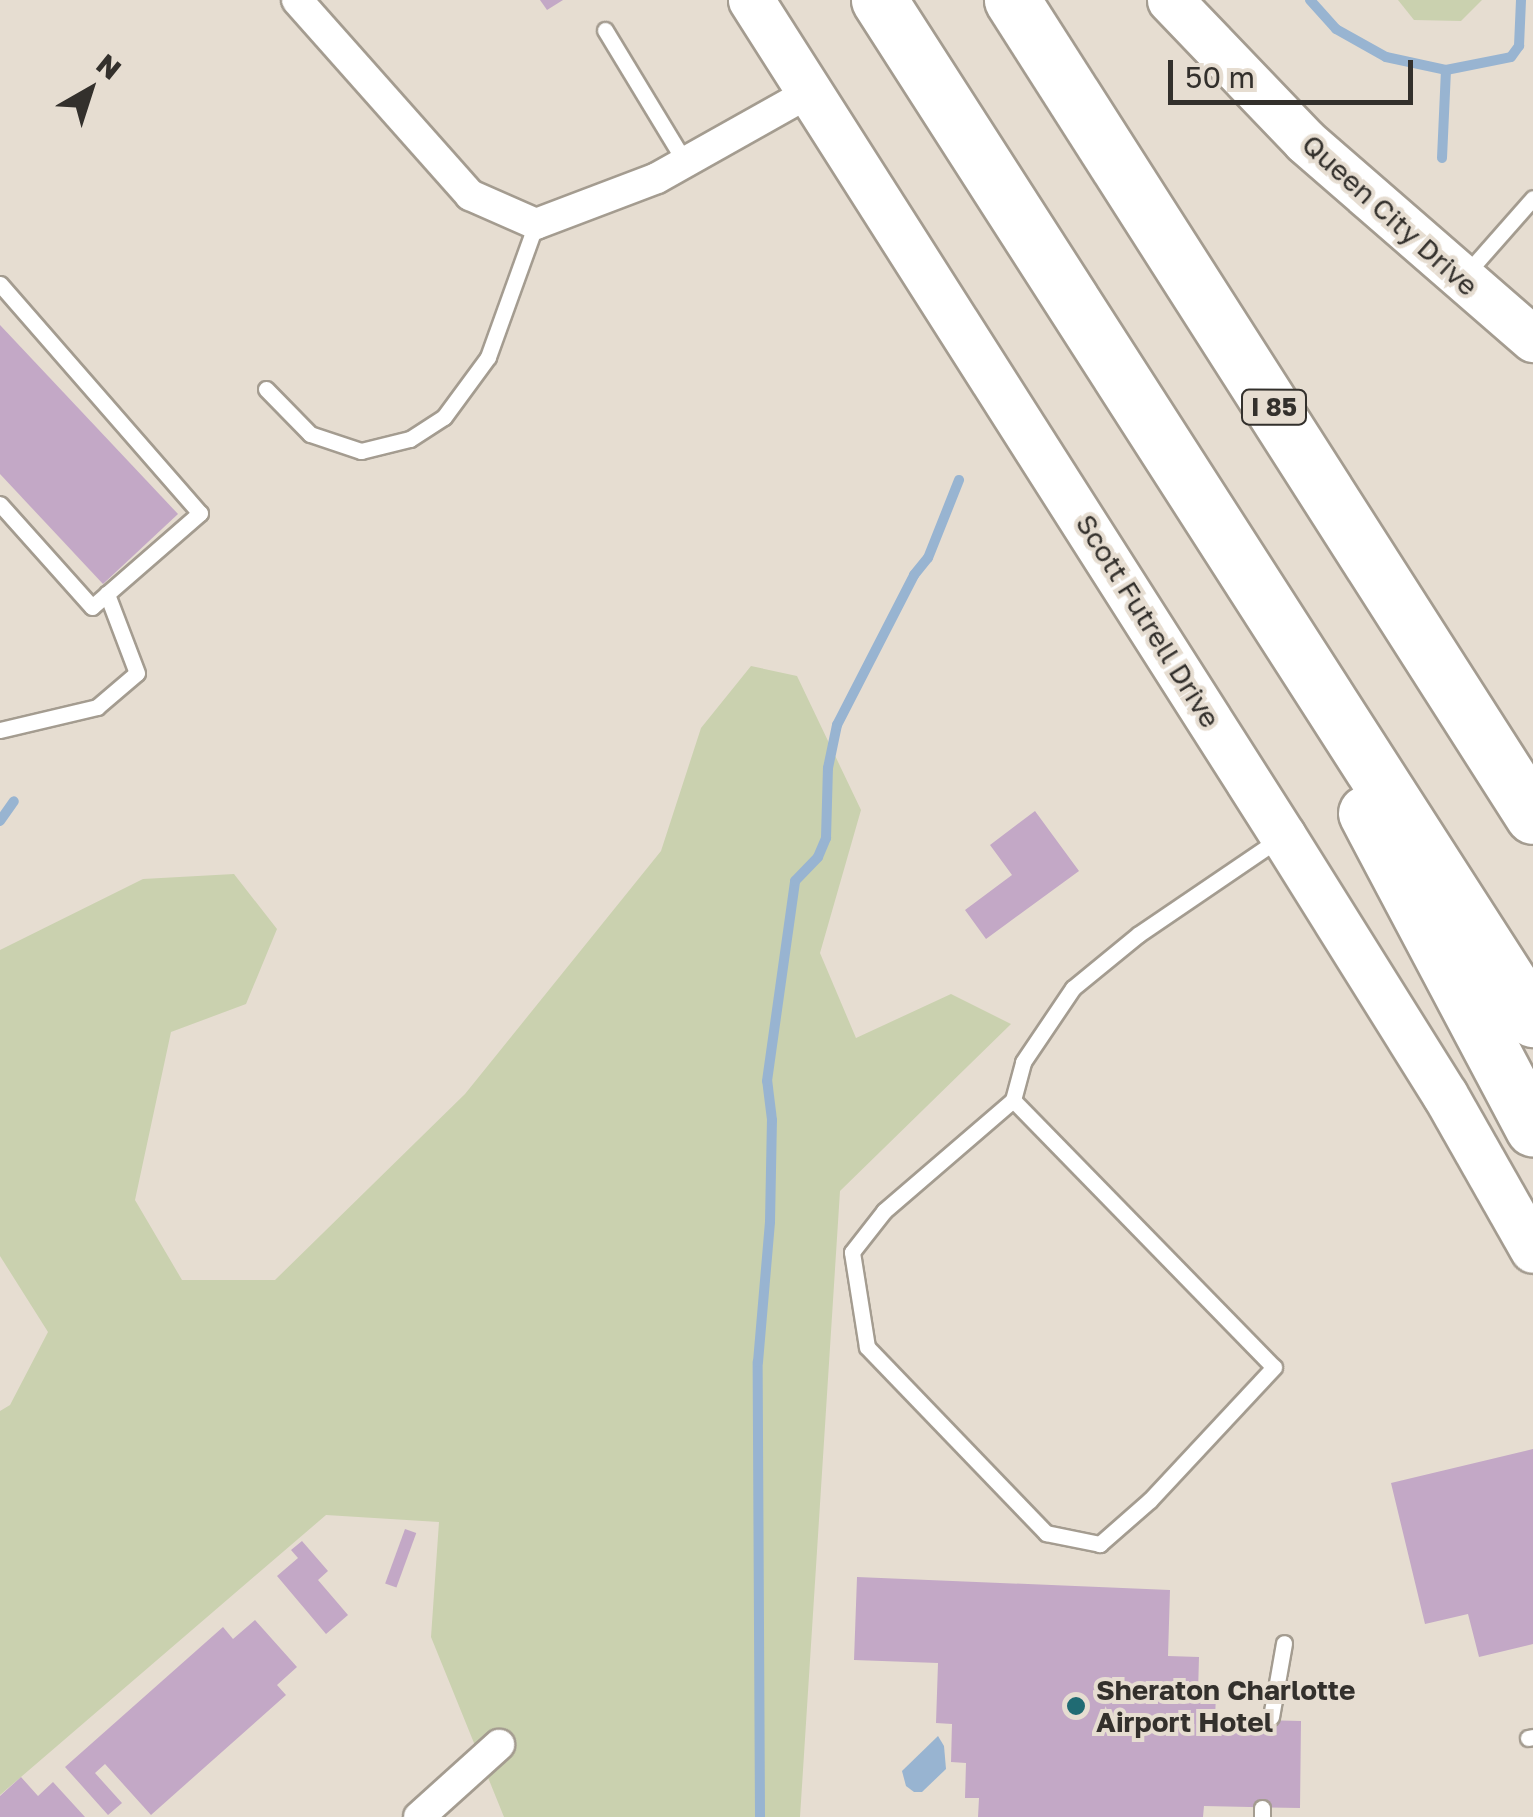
<!DOCTYPE html>
<style>
body{margin:0}
#map{position:relative;width:1533px;height:1817px;overflow:hidden;background:#e6ddd1;font-family:"Golos Text",sans-serif}
div>[style]{position:absolute}
.green>*{inset:0;background:#cad1af}
.water>*{inset:0;background:#98b4d1}
.stream>*{height:10px;margin:-5px;padding:0 5px;transform-origin:5px;border-radius:5px;background:#98b4d1}
.building>*{inset:0;background:#c3a8c6;transform-origin:0 0}
.roads{filter:drop-shadow(2px 0 #a49c90) drop-shadow(-2px 0 #a49c90) drop-shadow(0 2px #a49c90) drop-shadow(0 -2px #a49c90)}
.lane>*{height:15px;margin:-7.5px;padding:0 7.5px;transform-origin:7.5px;border-radius:7.5px;background:#fff}
.street>*{height:30px;margin:-15px;padding:0 15px;transform-origin:15px;border-radius:15px;background:#fff}
.secondary>*{height:45px;margin:-22.5px;padding:0 22.5px;transform-origin:22.5px;border-radius:22.5px;background:#fff}
.highway>*{height:55px;margin:-27.5px;padding:0 27.5px;transform-origin:27.5px;border-radius:27.5px;background:#fff}
.dots>*{width:28px;height:28px;translate:-50% -50%;box-sizing:border-box;border:5px solid #e6ddd1;border-radius:50%}
span{translate:-50% -50%;white-space:nowrap;text-align:center;line-height:1.15;-webkit-text-stroke:8px #e6ddd1;paint-order:stroke}
.shield-label span{padding:2px 8px;background:#e6ddd1;border:2px solid;border-radius:8px;-webkit-text-stroke-width:0}
.shield-label{font-size:25px;color:#33302c;font-weight:700}
.street-label{font-size:28px;color:#33302c}
.poi-label{font-size:28px;color:#33302c;font-weight:700}
.left{translate:0 -50%;text-align:left}
.north{position:absolute;left:40px;top:40px;width:100px;height:100px;-webkit-text-stroke:8px #e6ddd1;paint-order:stroke;rotate:39deg;font-size:28px;font-weight:700;line-height:40px;text-align:center;color:#33302c}
.north::after{content:'';display:block;margin:auto;width:35px;height:45px;background:#33302c;clip-path:polygon(50% 0,100% 100%,50% 72%,0 100%)}
.scale{position:absolute;left:1168px;top:60px;width:245px;height:45px;box-sizing:border-box;border:5px solid #33302c;border-top:0;padding-left:12px;font-size:30px;line-height:35px;white-space:nowrap;color:#33302c;-webkit-text-stroke:8px #e6ddd1;paint-order:stroke}
</style>
<div id="map">
<div class="green">
<div style="clip-path:polygon(1398px 0,1482px 0,1461px 21px,1414px 20px)"></div>
<div style="clip-path:polygon(751px 666px,797px 676px,861px 810px,820px 953px,856px 1038px,951px 994px,1011px 1024px,840px 1191px,800px 1817px,504px 1817px,431px 1637px,439px 1522px,326px 1515px,0 1795px,0 1411px,10px 1405px,48px 1332px,0 1256px,0 950px,143px 879px,234px 874px,277px 929px,246px 1004px,171px 1032px,135px 1200px,182px 1280px,275px 1280px,465px 1094px,661px 851px,701px 728px)"></div>
</div>
<div class="water">
<div style="clip-path:polygon(938px 1736px,944px 1746px,946px 1769px,922px 1792px,914px 1792px,906px 1786px,902px 1771px)"></div>
</div>
<div class="stream">
<div style="left:1310px;top:0;width:39px;rotate:48deg"></div>
<div style="left:1336px;top:29px;width:57px;rotate:29.2deg"></div>
<div style="left:1386px;top:57px;width:61px;rotate:12.2deg"></div>
<div style="left:1446px;top:70px;width:66px;rotate:-11.3deg"></div>
<div style="left:1511px;top:57px;width:14px;rotate:-54deg"></div>
<div style="left:1519px;top:46px;width:46px;rotate:-87.5deg"></div>
<div style="left:1442px;top:158px;width:88px;rotate:-87.4deg"></div>
<div style="left:0;top:821px;width:24px;rotate:-55deg"></div>
<div style="left:760px;top:1817px;width:455px;rotate:-90.3deg"></div>
<div style="left:758px;top:1362px;width:141px;rotate:-85.1deg"></div>
<div style="left:770px;top:1222px;width:102px;rotate:-88.9deg"></div>
<div style="left:772px;top:1120px;width:39px;rotate:-97deg"></div>
<div style="left:767px;top:1081px;width:202px;rotate:-82deg"></div>
<div style="left:795px;top:881px;width:33px;rotate:-46deg"></div>
<div style="left:818px;top:857px;width:21px;rotate:-67deg"></div>
<div style="left:826px;top:838px;width:70px;rotate:-88.4deg"></div>
<div style="left:828px;top:768px;width:44px;rotate:-78.2deg"></div>
<div style="left:837px;top:725px;width:169px;rotate:-62.8deg"></div>
<div style="left:914px;top:575px;width:22px;rotate:-51deg"></div>
<div style="left:928px;top:558px;width:84px;rotate:-68.3deg"></div>
</div>
<div class="building">
<div style="clip-path:polygon(540px 0,563px 0,547px 10px)"></div>
<div style="clip-path:polygon(0 325px,178px 514px,103px 584px,0 474px)"></div>
<div style="clip-path:polygon(1035px 811px,1079px 871px,986px 939px,965px 910px,1012px 875px,990px 845px)"></div>
<div style="clip-path:polygon(1533px 1449px,1533px 1644px,1479px 1657px,1468px 1614px,1425px 1624px,1391px 1483px)"></div>
<div style="left:405px;top:1529px;width:12px;height:58px;rotate:20deg"></div>
<div style="clip-path:polygon(302px 1541px,328px 1571px,318px 1580px,348px 1615px,326px 1634px,277px 1576px,298px 1558px,291px 1550px)"></div>
<div style="clip-path:polygon(857px 1577px,1170px 1590px,1168px 1656px,1199px 1657px,1198px 1693px,1216px 1694px,1215px 1719px,1301px 1721px,1300px 1808px,1204px 1806px,1203px 1817px,978px 1817px,979px 1798px,965px 1798px,966px 1763px,951px 1762px,952px 1724px,936px 1723px,938px 1663px,854px 1660px)"></div>
<div style="clip-path:polygon(255px 1620px,297px 1667px,277px 1685px,286px 1695px,151px 1815px,105px 1764px,95px 1773px,122px 1803px,108px 1815px,65px 1767px,223px 1627px,233px 1639px)"></div>
<div style="clip-path:polygon(21px 1777px,38px 1796px,53px 1782px,85px 1817px,0 1817px,0 1796px)"></div>
</div>
<div class="roads">
<div class="lane">
<div style="left:605px;top:30px;width:154px;rotate:58.8deg"></div>
<div style="left:1466px;top:274px;width:101px;rotate:-48.6deg"></div>
<div style="left:0;top:284px;width:304px;rotate:48.9deg"></div>
<div style="left:200px;top:513px;width:143px;rotate:139deg"></div>
<div style="left:92px;top:607px;width:138px;rotate:-131.8deg"></div>
<div style="left:266px;top:389px;width:63px;rotate:45.6deg"></div>
<div style="left:310px;top:434px;width:54px;rotate:18.4deg"></div>
<div style="left:361px;top:451px;width:50px;rotate:-13.8deg"></div>
<div style="left:410px;top:439px;width:40px;rotate:-32.9deg"></div>
<div style="left:444px;top:417px;width:74px;rotate:-53.7deg"></div>
<div style="left:488px;top:357px;width:141px;rotate:-70.2deg"></div>
<div style="left:0;top:730px;width:100px;rotate:-13.3deg"></div>
<div style="left:97px;top:707px;width:52px;rotate:-40.4deg"></div>
<div style="left:137px;top:673px;width:85px;rotate:-110.8deg"></div>
<div style="left:1013px;top:1100px;width:373px;rotate:45.7deg"></div>
<div style="left:1274px;top:1367px;width:182px;rotate:133deg"></div>
<div style="left:1150px;top:1500px;width:67px;rotate:138.7deg"></div>
<div style="left:1100px;top:1544px;width:55px;rotate:-168.5deg"></div>
<div style="left:1046px;top:1533px;width:258px;rotate:-133.9deg"></div>
<div style="left:867px;top:1347px;width:96px;rotate:-99deg"></div>
<div style="left:852px;top:1252px;width:52px;rotate:-52deg"></div>
<div style="left:884px;top:1211px;width:170px;rotate:-40.7deg"></div>
<div style="left:1013px;top:1100px;width:39px;rotate:-75deg"></div>
<div style="left:1023px;top:1062px;width:89px;rotate:-56deg"></div>
<div style="left:1073px;top:988px;width:85px;rotate:-39.3deg"></div>
<div style="left:1139px;top:934px;width:171px;rotate:-34.2deg"></div>
<div style="left:1271px;top:1717px;width:75px;rotate:-80deg"></div>
<div style="left:1528px;top:1738px;width:5px;rotate:-11deg"></div>
<div style="left:1262px;top:1817px;width:9px;rotate:-90deg"></div>
</div>
<div class="street">
<div style="left:297px;top:0;width:261px;rotate:48.4deg"></div>
<div style="left:470px;top:195px;width:72px;rotate:23.7deg"></div>
<div style="left:536px;top:224px;width:129px;rotate:-20.8deg"></div>
<div style="left:657px;top:178px;width:176px;rotate:-29.3deg"></div>
<div style="left:419px;top:1817px;width:108px;rotate:-42deg"></div>
</div>
<div class="secondary">
<div style="left:751px;top:0;width:991px;rotate:57.53deg"></div>
<div style="left:1283px;top:836px;width:305px;rotate:58deg"></div>
<div style="left:1445px;top:1095px;width:178px;rotate:60.4deg"></div>
<div style="left:1170px;top:0;width:195px;rotate:46.2deg"></div>
<div style="left:1305px;top:141px;width:302px;rotate:41deg"></div>
</div>
<div class="highway">
<div style="left:879px;top:0;width:1211px;rotate:57.31deg"></div>
<div style="left:1012px;top:0;width:968px;rotate:57.44deg"></div>
<div style="left:1366px;top:813px;width:357px;rotate:62.1deg"></div>
</div>
</div>
<div class="dots">
<div style="left:1076px;top:1706px;background:#206b73"></div>
</div>
<div class="shield-label">
<span style="left:1274px;top:407px">I 85</span>
</div>
<div class="street-label">
<span style="left:1390px;top:215px;rotate:42deg">Queen City Drive</span>
<span style="left:1148px;top:621px;rotate:58deg">Scott Futrell Drive</span>
</div>
<div class="poi-label">
<span class="left" style="left:1096px;top:1706px">Sheraton Charlotte<br>Airport Hotel</span>
</div>
<div class="north">N</div>
<div class="scale">50 m</div>
</div>
